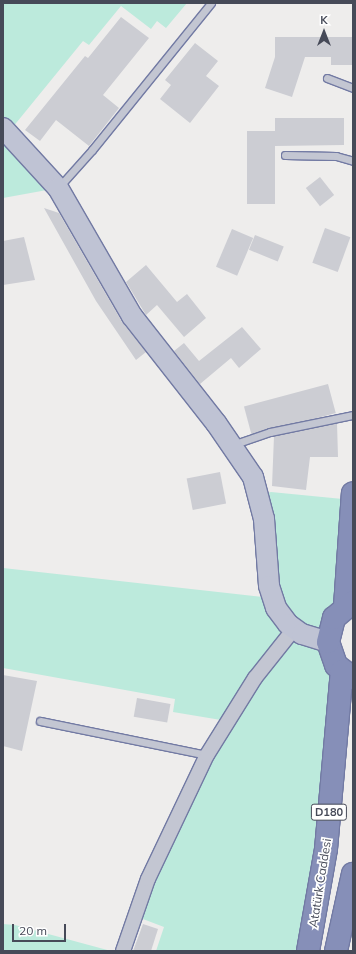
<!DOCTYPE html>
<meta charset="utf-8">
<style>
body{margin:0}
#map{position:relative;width:356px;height:954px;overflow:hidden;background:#eeedec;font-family:Mulish,sans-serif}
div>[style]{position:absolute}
.green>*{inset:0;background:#bceadc}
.building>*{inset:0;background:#cccdd3;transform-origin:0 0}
.roads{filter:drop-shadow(1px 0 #727aa3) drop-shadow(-1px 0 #727aa3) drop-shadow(0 1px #727aa3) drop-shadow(0 -1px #727aa3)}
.lane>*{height:7px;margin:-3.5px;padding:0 3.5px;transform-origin:3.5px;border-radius:3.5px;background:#c3c6d2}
.street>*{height:14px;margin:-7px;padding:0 7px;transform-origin:7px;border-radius:7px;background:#c3c6d2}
.secondary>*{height:20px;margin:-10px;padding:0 10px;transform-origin:10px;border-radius:10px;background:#bfc3d4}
.highway>*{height:22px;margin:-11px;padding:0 11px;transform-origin:11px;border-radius:11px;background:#868fb8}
span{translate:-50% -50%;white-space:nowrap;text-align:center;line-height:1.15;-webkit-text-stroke:3.5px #fff;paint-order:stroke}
.shield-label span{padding:1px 3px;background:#fff;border:1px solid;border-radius:3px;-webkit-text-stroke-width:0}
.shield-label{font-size:11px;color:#464a58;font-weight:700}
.street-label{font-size:12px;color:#464a58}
.frame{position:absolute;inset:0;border:4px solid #464a58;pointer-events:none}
.north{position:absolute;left:304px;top:12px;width:40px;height:40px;-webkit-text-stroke:3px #fff;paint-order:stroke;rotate:0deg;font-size:11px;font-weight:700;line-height:16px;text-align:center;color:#464a58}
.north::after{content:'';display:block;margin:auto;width:14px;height:18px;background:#464a58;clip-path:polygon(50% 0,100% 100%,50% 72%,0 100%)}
.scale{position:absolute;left:12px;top:924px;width:54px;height:18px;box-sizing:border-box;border:2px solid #464a58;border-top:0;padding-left:5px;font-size:12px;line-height:14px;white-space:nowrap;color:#464a58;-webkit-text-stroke:3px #fff;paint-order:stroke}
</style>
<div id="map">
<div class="green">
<div style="clip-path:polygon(3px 3px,187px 3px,166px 28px,157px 21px,151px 29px,121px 6px,89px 45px,83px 41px,8px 133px,58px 188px,3px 198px)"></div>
<div style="clip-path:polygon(271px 492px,353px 500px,339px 612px,308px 951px,156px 951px,164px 927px,135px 916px,227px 721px,173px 712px,175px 699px,3px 668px,3px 568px,271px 598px,259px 496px)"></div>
<div style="clip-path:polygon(3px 924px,15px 925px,111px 951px,3px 951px)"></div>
</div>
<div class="building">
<div style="clip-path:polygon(121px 17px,149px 38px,103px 95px,119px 108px,89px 146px,56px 120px,40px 141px,25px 130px,85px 56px,88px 58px)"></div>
<div style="clip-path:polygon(275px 37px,353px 37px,353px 65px,331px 65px,331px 57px,305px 57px,292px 97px,265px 88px,275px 57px)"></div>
<div style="clip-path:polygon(195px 43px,218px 61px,206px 76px,219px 86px,190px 123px,160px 99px,171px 85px,165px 80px)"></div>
<div style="clip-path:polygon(275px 118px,344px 118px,344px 145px,275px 146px,275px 204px,247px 204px,247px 131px,275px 131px)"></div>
<div style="left:320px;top:177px;width:23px;height:18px;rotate:52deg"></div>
<div style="clip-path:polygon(44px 208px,59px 213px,122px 322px,146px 352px,136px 360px,96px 301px)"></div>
<div style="left:325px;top:228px;width:27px;height:37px;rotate:20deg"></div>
<div style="left:232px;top:229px;width:23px;height:41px;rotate:23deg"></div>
<div style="left:255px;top:235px;width:31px;height:16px;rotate:22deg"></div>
<div style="clip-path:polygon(24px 237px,35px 280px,3px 285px,3px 241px)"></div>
<div style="clip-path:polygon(146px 265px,177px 302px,187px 294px,206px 318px,184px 337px,157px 305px,146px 315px,126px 282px)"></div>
<div style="clip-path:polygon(242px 327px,261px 349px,239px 368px,231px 358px,200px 384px,174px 351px,184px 343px,199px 361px)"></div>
<div style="left:328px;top:384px;width:30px;height:87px;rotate:75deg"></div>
<div style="clip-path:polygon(337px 423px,338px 457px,310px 457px,306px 490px,272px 486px,274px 436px)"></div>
<div style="left:220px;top:472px;width:32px;height:34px;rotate:79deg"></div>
<div style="clip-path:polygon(3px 675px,37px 681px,22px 751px,3px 746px)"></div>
<div style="left:137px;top:698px;width:34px;height:19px;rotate:10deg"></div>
<div style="clip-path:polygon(143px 924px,158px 929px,151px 951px,133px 951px)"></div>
</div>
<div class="roads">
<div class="lane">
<div style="left:327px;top:78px;width:28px;rotate:21deg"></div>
<div style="left:285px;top:155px;width:51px;rotate:1.1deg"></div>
<div style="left:336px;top:156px;width:18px;rotate:16deg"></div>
<div style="left:58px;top:188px;width:51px;rotate:-48.2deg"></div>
<div style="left:92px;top:150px;width:189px;rotate:-51deg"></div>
<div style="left:232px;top:445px;width:40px;rotate:-18.9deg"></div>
<div style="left:270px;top:432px;width:85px;rotate:-11.6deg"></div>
<div style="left:40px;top:721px;width:170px;rotate:11.5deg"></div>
</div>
<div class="street">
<div style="left:123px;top:951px;width:76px;rotate:-70.9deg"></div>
<div style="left:148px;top:879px;width:137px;rotate:-64.6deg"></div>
<div style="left:207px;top:755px;width:91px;rotate:-58.1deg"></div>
<div style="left:255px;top:678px;width:63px;rotate:-51.5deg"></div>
</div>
<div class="secondary">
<div style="left:3px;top:128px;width:81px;rotate:47.5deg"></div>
<div style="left:58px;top:188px;width:148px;rotate:60deg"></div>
<div style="left:132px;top:316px;width:136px;rotate:51.9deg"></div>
<div style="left:216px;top:423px;width:65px;rotate:55.6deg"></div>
<div style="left:253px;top:477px;width:43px;rotate:75.3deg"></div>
<div style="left:264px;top:519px;width:67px;rotate:85.7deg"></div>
<div style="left:269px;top:586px;width:23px;rotate:72deg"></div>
<div style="left:276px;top:608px;width:20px;rotate:53deg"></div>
<div style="left:288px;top:624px;width:17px;rotate:36deg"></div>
<div style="left:302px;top:634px;width:27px;rotate:17deg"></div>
</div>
<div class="highway">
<div style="left:345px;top:606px;width:113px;rotate:-86deg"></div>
<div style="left:353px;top:678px;width:21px;rotate:-143deg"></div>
<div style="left:336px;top:665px;width:24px;rotate:-109deg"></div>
<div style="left:328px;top:642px;width:25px;rotate:-76deg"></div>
<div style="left:334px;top:618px;width:25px;rotate:-40deg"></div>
<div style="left:308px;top:951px;width:104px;rotate:-80deg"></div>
<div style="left:326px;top:849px;width:179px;rotate:-84.9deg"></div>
<div style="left:336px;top:951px;width:79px;rotate:-77.6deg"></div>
</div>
</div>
<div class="shield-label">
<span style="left:329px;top:812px">D180</span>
</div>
<div class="street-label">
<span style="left:320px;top:883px;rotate:-81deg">Atatürk Caddesi</span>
</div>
<div class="frame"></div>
<div class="north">K</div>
<div class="scale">20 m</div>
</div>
